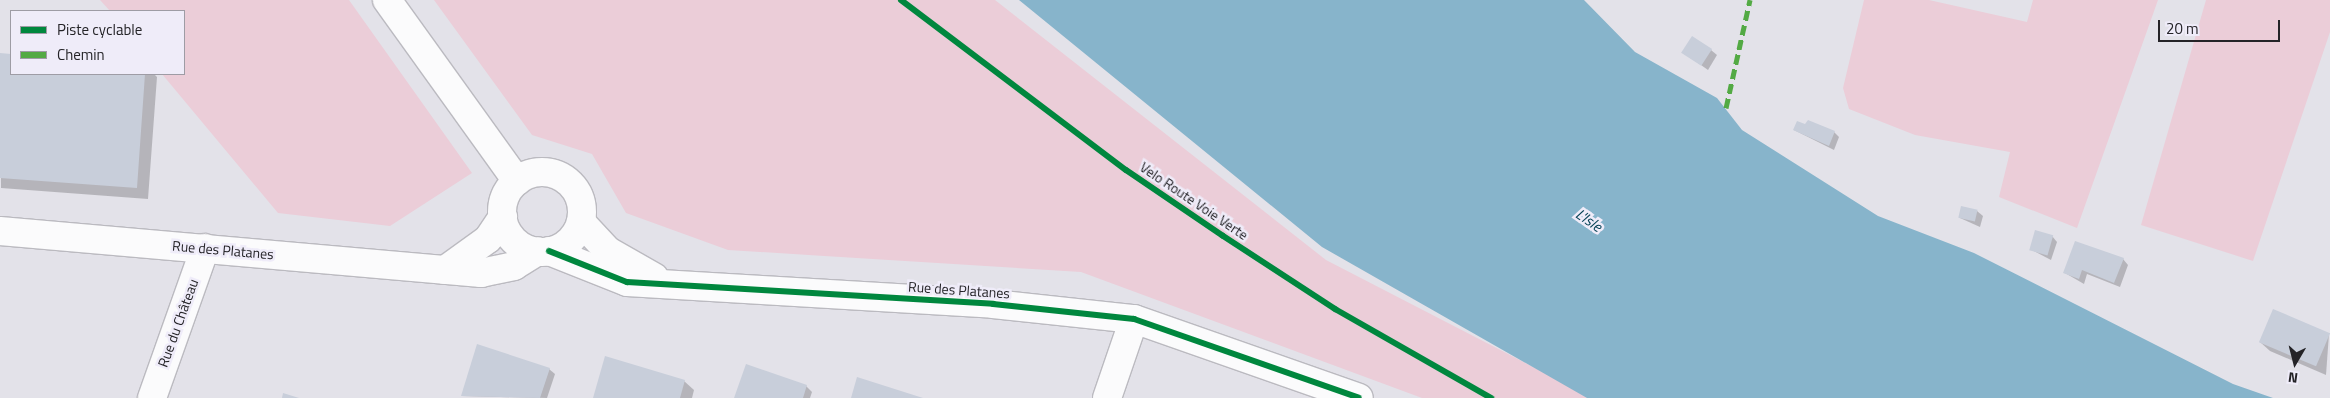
<!DOCTYPE html>
<meta charset="utf-8">
<style>
body{margin:0}
#map{position:relative;width:2330px;height:398px;overflow:hidden;background:#e3e2e9;font-family:"Titillium Web",sans-serif}
div>[style]{position:absolute}
.green>*{inset:0;background:#ebcdd8}
.water>*{inset:0;background:#87b4cb}
.shadow>*{inset:0;background:#0003}
.building>*{inset:0;background:#c8ceda;transform-origin:0 0}
.roads{filter:drop-shadow(1px 0 #bbbac0) drop-shadow(-1px 0 #bbbac0) drop-shadow(0 1px #bbbac0) drop-shadow(0 -1px #bbbac0)}
.minor>*{height:28px;margin:-14px;padding:0 14px;transform-origin:14px;border-radius:14px;background:#fbfbfc}
.minor>.ring{margin:-14px;padding:0;box-sizing:content-box;background:none;border:28px solid #fbfbfc;border-radius:50%}
.quiet>*{height:5px;margin-top:-2.5px;transform-origin:0;background:repeating-linear-gradient(90deg,#53aa44 0 10px,transparent 0 15px)}
.cycleway>*{height:6px;margin:-3px;padding:0 3px;transform-origin:3px;border-radius:3px;background:#00873e}
span{translate:-50% -50%;white-space:nowrap;text-align:center;line-height:1.15;-webkit-text-stroke:5px #efecf9;paint-order:stroke}
.street-label{font-size:14px;color:#242327}
.water-label{font-size:15px;color:#023f53;font-style:italic}
.legend{position:absolute;left:10px;top:10px;width:175px;height:65px;box-sizing:border-box;background:#efecf9;border:1px solid #9e9ca5;margin:0;padding:6px 9px;list-style:none;font-size:15px;color:#242327}
.legend li{display:flex;align-items:center;gap:10px;height:25px}
.legend b{width:25px;border:1px solid #9e9ca5}
.north{position:absolute;left:2270px;top:338px;width:50px;height:50px;-webkit-text-stroke:4px #efecf9;paint-order:stroke;rotate:188deg;font-size:14px;font-weight:700;line-height:20px;text-align:center;color:#242327}
.north::after{content:'';display:block;margin:auto;width:18px;height:22px;background:#242327;clip-path:polygon(50% 0,100% 100%,50% 72%,0 100%)}
.scale{position:absolute;left:2158px;top:20px;width:122px;height:22px;box-sizing:border-box;border:2px solid #242327;border-top:0;padding-left:6px;font-size:15px;line-height:18px;white-space:nowrap;color:#242327;-webkit-text-stroke:4px #efecf9;paint-order:stroke}
</style>
<div id="map">
<div class="green">
<div style="clip-path:polygon(100px 0,349px 0,472px 173px,390px 226px,278px 213px,162px 74px,184px 74px,184px 11px,110px 11px)"></div>
<div style="clip-path:polygon(434px 0,995px 0,1326px 260px,1593px 398px,1422px 398px,1081px 272px,728px 250px,626px 213px,592px 154px,532px 135px)"></div>
<div style="clip-path:polygon(1864px 0,1929px 0,2027px 22px,2033px 0,2158px 0,2077px 228px,1999px 197px,2010px 152px,1915px 135px,1849px 109px,1843px 88px)"></div>
<div style="clip-path:polygon(2206px 0,2330px 0,2330px 32px,2253px 261px,2141px 225px)"></div>
</div>
<div class="water">
<div style="clip-path:polygon(1019px 0,1584px 0,1635px 52px,1717px 98px,1742px 130px,1878px 216px,1974px 253px,2233px 384px,2273px 398px,1587px 398px,1322px 247px)"></div>
</div>
<div class="shadow">
<div style="clip-path:polygon(1711px 50px,1717px 55px,1708px 70px,1684px 53px)"></div>
<div style="clip-path:polygon(0 54px,11px 55px,11px 74px,154px 74px,157px 77px,148px 199px,1px 188px)"></div>
<div style="clip-path:polygon(1794px 130px,1834px 132px,1839px 137px,1834px 150px)"></div>
<div style="clip-path:polygon(1977px 211px,1983px 216px,1980px 227px,1960px 218px)"></div>
<div style="clip-path:polygon(2052px 236px,2057px 242px,2051px 260px,2030px 249px)"></div>
<div style="clip-path:polygon(2123px 259px,2128px 265px,2120px 287px,2087px 274px,2084px 284px,2065px 273px)"></div>
<div style="clip-path:polygon(2329px 334px,2326px 375px,2270px 351px,2260px 342px)"></div>
<div style="clip-path:polygon(549px 369px,555px 374px,547px 398px,462px 396px)"></div>
<div style="clip-path:polygon(684px 381px,694px 390px,692px 398px,594px 398px)"></div>
<div style="clip-path:polygon(806px 386px,812px 392px,810px 398px,735px 398px)"></div>
</div>
<div class="building">
<div style="left:1692px;top:36px;width:24px;height:20px;rotate:33deg"></div>
<div style="clip-path:polygon(0 53px,11px 54px,11px 74px,145px 74px,137px 188px,0 178px)"></div>
<div style="clip-path:polygon(1808px 120px,1835px 131px,1829px 146px,1793px 130px,1797px 121px,1805px 124px)"></div>
<div style="left:1961px;top:206px;width:17px;height:12px;rotate:13deg"></div>
<div style="left:2035px;top:230px;width:19px;height:21px;rotate:16deg"></div>
<div style="clip-path:polygon(2075px 241px,2124px 258px,2114px 283px,2082px 270px,2079px 279px,2063px 273px)"></div>
<div style="left:2273px;top:309px;width:62px;height:36px;rotate:23deg"></div>
<div style="clip-path:polygon(477px 344px,550px 368px,540px 398px,461px 396px)"></div>
<div style="clip-path:polygon(605px 356px,685px 380px,680px 398px,593px 398px)"></div>
<div style="clip-path:polygon(746px 364px,807px 385px,803px 398px,734px 398px)"></div>
<div style="clip-path:polygon(857px 377px,923px 398px,851px 398px)"></div>
<div style="clip-path:polygon(283px 393px,299px 398px,282px 398px)"></div>
</div>
<div class="roads">
<div class="minor">
<div style="left:387px;top:0;width:223px;rotate:54.3deg"></div>
<div class="ring" style="left:502px;top:172px;width:52px;height:52px"></div>
<div style="left:581px;top:222px;width:40px;rotate:47deg"></div>
<div style="left:608px;top:251px;width:53px;rotate:29.5deg"></div>
<div style="left:0;top:231px;width:483px;rotate:5deg"></div>
<div style="left:481px;top:273px;width:34px;rotate:-12deg"></div>
<div style="left:514px;top:266px;width:28px;rotate:-32deg"></div>
<div style="left:549px;top:251px;width:84px;rotate:21.7deg"></div>
<div style="left:627px;top:282px;width:367px;rotate:3.4deg"></div>
<div style="left:993px;top:304px;width:142px;rotate:6.1deg"></div>
<div style="left:1134px;top:319px;width:238px;rotate:19.3deg"></div>
<div style="left:445px;top:270px;width:53px;rotate:-35.8deg"></div>
<div style="left:488px;top:239px;width:27px;rotate:-56deg"></div>
<div style="left:152px;top:398px;width:159px;rotate:-70.5deg"></div>
<div style="left:1107px;top:398px;width:83px;rotate:-71.1deg"></div>
</div>
</div>
<div class="quiet">
<div style="left:1726px;top:108px;width:111px;rotate:-77.5deg"></div>
</div>
<div class="cycleway">
<div style="left:901px;top:0;width:282px;rotate:37.1deg"></div>
<div style="left:1126px;top:170px;width:117px;rotate:34.2deg"></div>
<div style="left:1223px;top:236px;width:134px;rotate:33.1deg"></div>
<div style="left:1335px;top:309px;width:180px;rotate:29.7deg"></div>
<div style="left:549px;top:251px;width:84px;rotate:21.7deg"></div>
<div style="left:627px;top:282px;width:367px;rotate:3.4deg"></div>
<div style="left:993px;top:304px;width:142px;rotate:6.1deg"></div>
<div style="left:1134px;top:319px;width:238px;rotate:19.3deg"></div>
</div>
<div class="street-label">
<span style="left:1194px;top:201px;rotate:34deg">Velo Route Voie Verte</span>
<span style="left:223px;top:250px;rotate:5deg">Rue des Platanes</span>
<span style="left:959px;top:290px;rotate:4deg">Rue des Platanes</span>
<span style="left:178px;top:323px;rotate:-70deg">Rue du Château</span>
</div>
<div class="water-label">
<span style="left:1589px;top:220px;rotate:35deg">L'Isle</span>
</div>
<ul class="legend">
<li><b style="height:6px;background:#00873e"></b>Piste cyclable</li>
<li><b style="height:6px;background:#53aa44"></b>Chemin</li>
</ul>
<div class="north">N</div>
<div class="scale">20 m</div>
</div>
